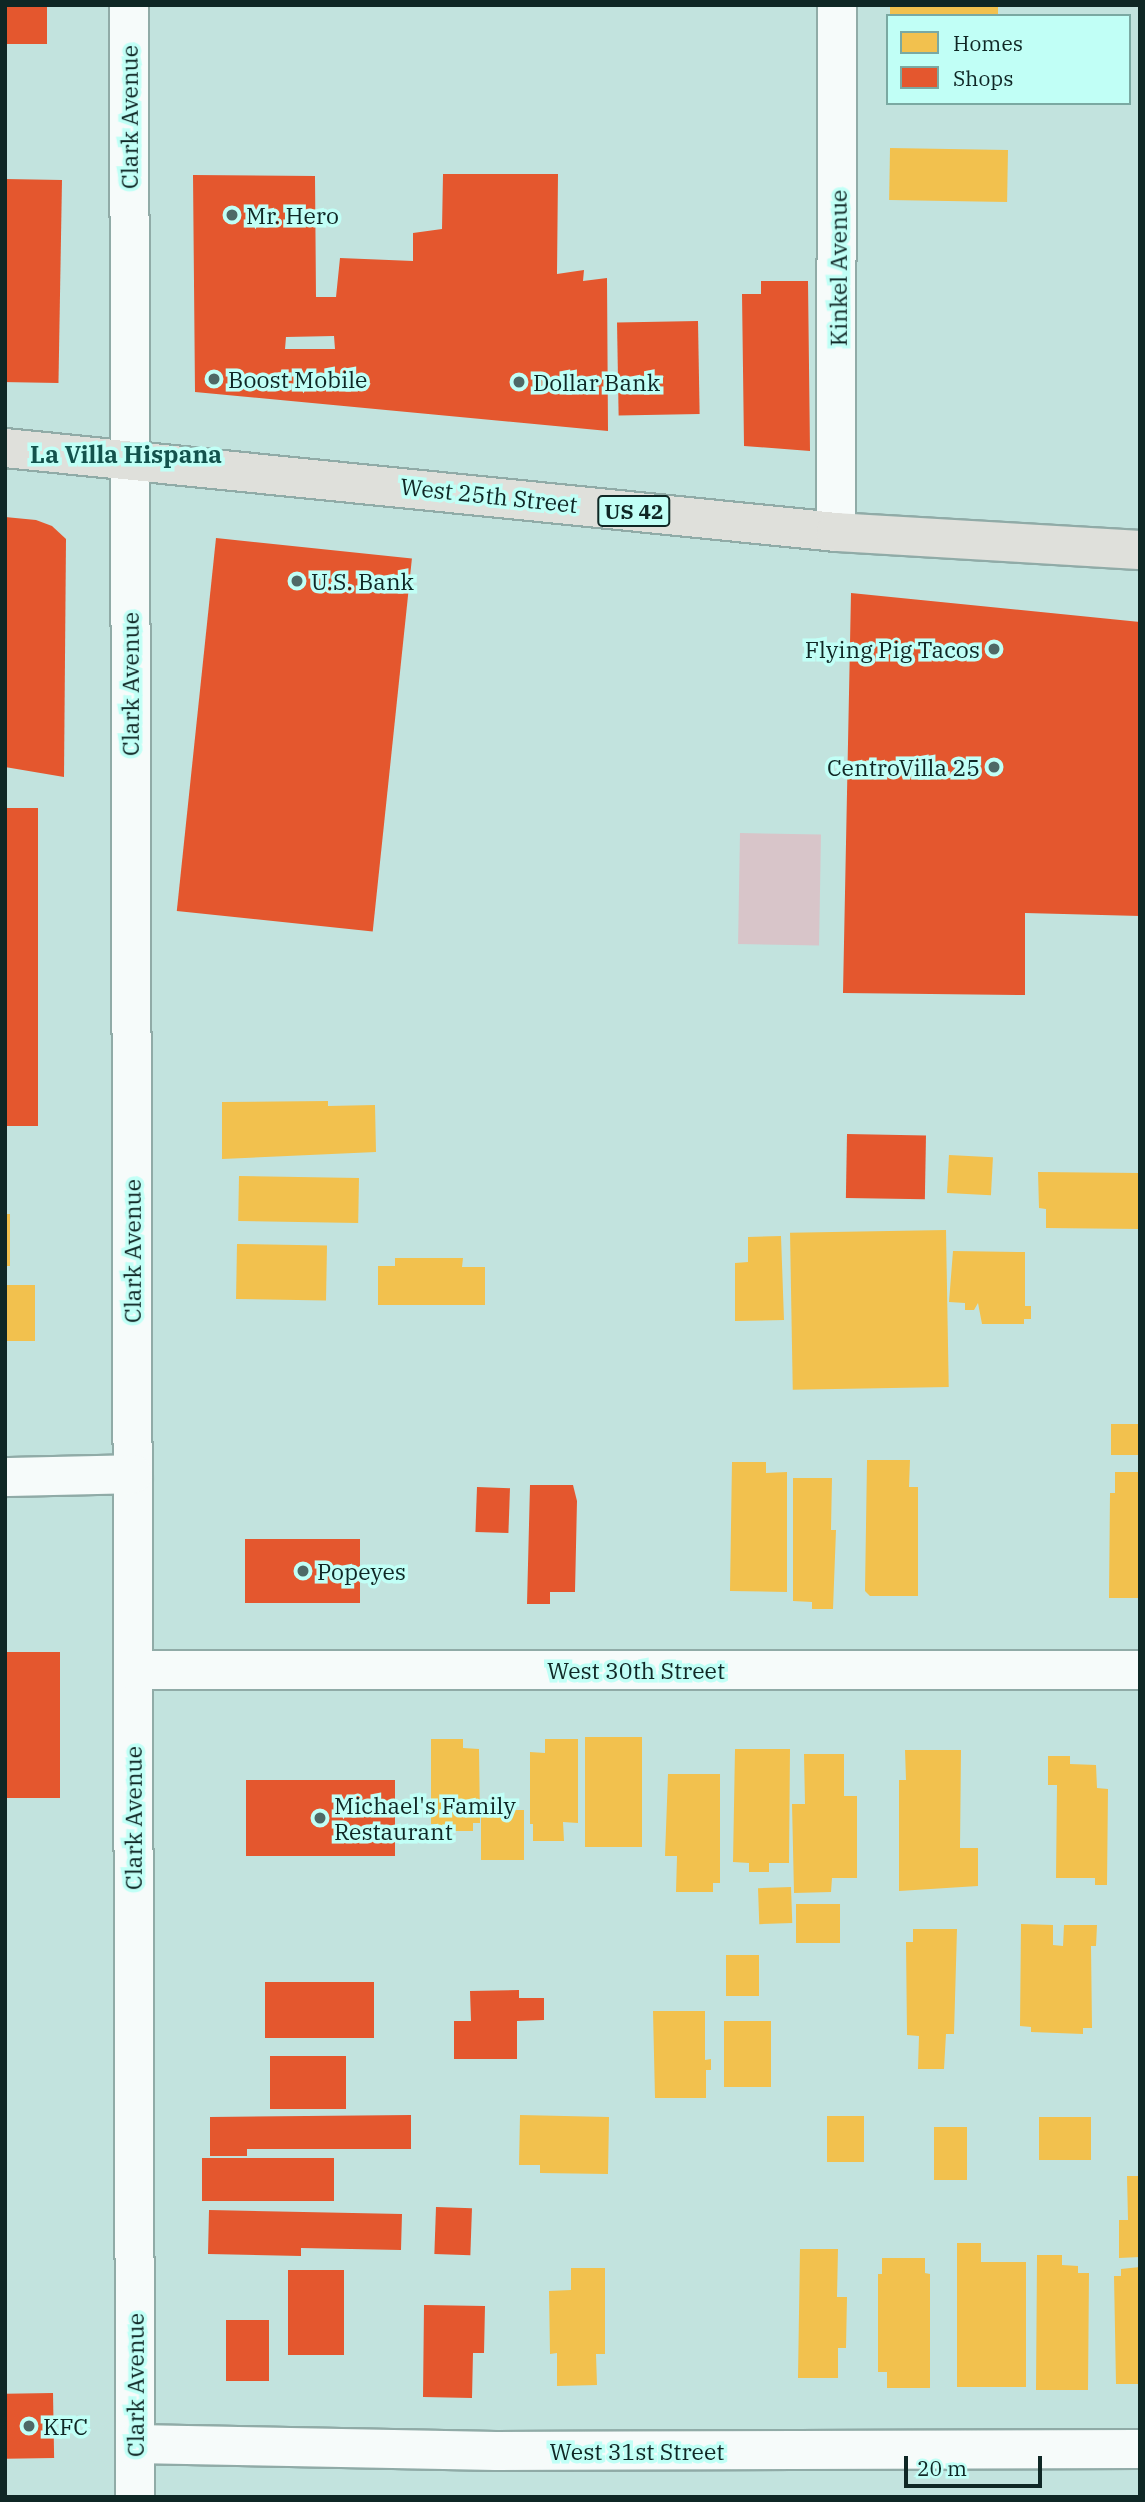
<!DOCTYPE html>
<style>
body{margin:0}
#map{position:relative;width:1145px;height:2502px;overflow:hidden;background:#c2e3de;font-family:"IBM Plex Serif",serif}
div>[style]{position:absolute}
.green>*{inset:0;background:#d8c5c9;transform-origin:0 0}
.homes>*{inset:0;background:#f2c14e;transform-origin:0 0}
.shops>*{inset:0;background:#e4572e;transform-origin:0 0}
.roads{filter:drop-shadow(2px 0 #90aba7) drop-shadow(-2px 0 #90aba7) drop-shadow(0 2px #90aba7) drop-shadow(0 -2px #90aba7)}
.minor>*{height:38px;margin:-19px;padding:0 19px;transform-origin:19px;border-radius:19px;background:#f6fbfa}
.major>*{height:38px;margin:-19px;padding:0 19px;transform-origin:19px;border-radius:19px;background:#dfe0db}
.dots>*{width:19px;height:19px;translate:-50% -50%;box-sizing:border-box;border:4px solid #c1fff6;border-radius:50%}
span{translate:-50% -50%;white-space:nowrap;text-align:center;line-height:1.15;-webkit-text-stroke:7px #c1fff6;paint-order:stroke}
.shield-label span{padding:2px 5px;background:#c1fff6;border:2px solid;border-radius:5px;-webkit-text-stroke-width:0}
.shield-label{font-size:21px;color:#0f2725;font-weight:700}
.street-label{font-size:23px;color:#0f2725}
.poi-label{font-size:23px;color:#0f2725}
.left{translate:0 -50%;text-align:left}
.right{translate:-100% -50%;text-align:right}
.neighbourhood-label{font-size:24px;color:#13534d;font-weight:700}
.frame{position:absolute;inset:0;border:7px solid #0f2725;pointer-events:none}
.legend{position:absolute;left:886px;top:14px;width:245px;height:91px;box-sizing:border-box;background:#c1fff6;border:2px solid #7aa9a2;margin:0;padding:9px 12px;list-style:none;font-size:21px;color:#0f2725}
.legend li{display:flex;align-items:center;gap:14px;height:35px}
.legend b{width:35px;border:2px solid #7aa9a2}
.scale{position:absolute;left:904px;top:2456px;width:138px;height:32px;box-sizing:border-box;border:4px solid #0f2725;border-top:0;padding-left:9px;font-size:21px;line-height:24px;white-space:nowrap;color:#0f2725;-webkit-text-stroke:5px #c1fff6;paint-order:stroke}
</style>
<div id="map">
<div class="green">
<div style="left:740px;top:833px;width:81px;height:111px;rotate:1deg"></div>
</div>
<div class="homes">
<div style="left:890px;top:5px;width:108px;height:11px"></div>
<div style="left:1008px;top:150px;width:52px;height:118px;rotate:91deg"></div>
<div style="clip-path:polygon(328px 1101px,328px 1106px,375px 1105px,376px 1152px,222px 1159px,222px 1102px)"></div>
<div style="left:949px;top:1155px;width:44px;height:38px;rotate:3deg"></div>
<div style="clip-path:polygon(1038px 1172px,1140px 1173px,1140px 1229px,1046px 1228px,1046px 1209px,1039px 1208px)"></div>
<div style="left:239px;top:1176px;width:120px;height:45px;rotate:1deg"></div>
<div style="left:5px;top:1214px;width:5px;height:52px"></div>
<div style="left:946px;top:1230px;width:157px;height:156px;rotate:89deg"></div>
<div style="clip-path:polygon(781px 1236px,784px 1320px,735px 1321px,735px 1263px,748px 1262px,748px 1237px)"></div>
<div style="left:237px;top:1244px;width:90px;height:55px;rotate:1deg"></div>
<div style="clip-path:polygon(953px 1251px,1025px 1252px,1025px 1306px,1031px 1306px,1031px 1319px,1024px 1319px,1024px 1324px,982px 1324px,978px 1303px,974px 1310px,965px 1310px,965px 1303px,949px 1302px)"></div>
<div style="clip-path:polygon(395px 1258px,463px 1258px,462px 1267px,485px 1267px,485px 1305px,378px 1305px,378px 1266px,395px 1266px)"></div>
<div style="left:5px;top:1285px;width:30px;height:56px"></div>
<div style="left:1111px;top:1424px;width:28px;height:31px"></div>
<div style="clip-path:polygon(867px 1460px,910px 1460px,909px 1487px,918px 1487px,918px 1596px,870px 1596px,865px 1591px)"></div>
<div style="clip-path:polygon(732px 1462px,766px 1462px,766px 1473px,787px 1472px,787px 1592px,730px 1591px)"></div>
<div style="clip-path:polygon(1115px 1472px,1140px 1472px,1140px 1598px,1109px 1598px,1110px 1493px,1115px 1493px)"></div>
<div style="clip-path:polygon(793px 1478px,832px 1478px,831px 1530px,836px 1530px,833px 1609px,812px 1609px,812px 1602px,793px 1601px)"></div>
<div style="left:585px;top:1737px;width:57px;height:110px"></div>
<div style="clip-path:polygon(431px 1739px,463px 1739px,463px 1748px,479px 1749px,480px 1823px,473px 1823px,473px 1831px,437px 1831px,437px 1824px,431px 1824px)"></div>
<div style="clip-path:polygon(545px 1739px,578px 1739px,578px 1823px,563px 1822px,564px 1841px,533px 1841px,533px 1824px,530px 1824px,530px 1752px,545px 1753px)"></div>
<div style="clip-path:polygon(735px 1749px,790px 1749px,789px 1863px,769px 1863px,769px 1872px,749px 1872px,749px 1863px,733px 1862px)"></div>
<div style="clip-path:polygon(905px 1750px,961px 1750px,960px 1848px,978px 1848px,978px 1886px,899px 1891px,899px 1780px,906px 1780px)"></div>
<div style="clip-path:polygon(804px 1754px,844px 1754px,844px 1796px,857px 1796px,857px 1878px,832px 1878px,831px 1892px,794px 1893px,792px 1804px,805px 1804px)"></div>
<div style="clip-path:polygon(1048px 1756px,1070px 1756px,1070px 1764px,1096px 1765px,1097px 1788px,1108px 1789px,1107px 1885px,1095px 1885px,1095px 1878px,1056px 1878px,1057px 1785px,1048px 1785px)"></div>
<div style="clip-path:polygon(668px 1774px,720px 1774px,720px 1883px,713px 1883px,713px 1892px,676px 1892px,677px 1856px,665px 1856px)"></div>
<div style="left:524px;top:1810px;width:50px;height:43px;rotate:90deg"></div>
<div style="left:791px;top:1887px;width:36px;height:33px;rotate:88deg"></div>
<div style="left:796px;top:1904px;width:44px;height:39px"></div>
<div style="clip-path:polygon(1021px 1924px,1053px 1925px,1053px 1945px,1063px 1946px,1064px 1925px,1097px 1925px,1096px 1946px,1091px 1946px,1092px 2028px,1083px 2028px,1083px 2034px,1031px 2032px,1031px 2027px,1020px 2026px)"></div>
<div style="clip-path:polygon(913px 1929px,957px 1929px,954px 2034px,946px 2034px,944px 2069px,918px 2069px,919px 2036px,907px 2035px,906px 1942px,913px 1942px)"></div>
<div style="left:726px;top:1955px;width:33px;height:41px"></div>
<div style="clip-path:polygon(653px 2011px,705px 2011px,705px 2060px,711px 2059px,711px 2070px,706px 2070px,706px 2098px,655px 2098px)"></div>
<div style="left:724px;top:2021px;width:47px;height:66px"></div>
<div style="clip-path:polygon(520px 2115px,609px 2117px,608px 2174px,540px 2173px,540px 2165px,519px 2165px)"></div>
<div style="left:827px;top:2116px;width:37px;height:46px"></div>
<div style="left:1091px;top:2117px;width:43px;height:52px;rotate:90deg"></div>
<div style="left:934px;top:2127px;width:33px;height:53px"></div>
<div style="clip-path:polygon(1127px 2176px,1140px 2176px,1140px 2257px,1119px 2258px,1119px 2220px,1128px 2220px)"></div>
<div style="clip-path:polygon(957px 2243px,981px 2243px,981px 2262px,1026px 2262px,1026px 2387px,957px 2387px)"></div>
<div style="clip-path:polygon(800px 2249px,838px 2249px,837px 2297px,847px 2297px,846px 2348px,838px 2348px,838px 2378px,798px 2378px)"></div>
<div style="clip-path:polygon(1037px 2255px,1062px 2255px,1062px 2265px,1078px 2266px,1078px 2273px,1089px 2273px,1088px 2390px,1036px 2390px)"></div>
<div style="clip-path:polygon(882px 2258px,925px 2258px,925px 2273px,930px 2274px,930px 2388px,887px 2388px,887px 2372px,878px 2372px,878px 2274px,882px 2274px)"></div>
<div style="clip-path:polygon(1140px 2267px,1140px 2384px,1116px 2384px,1114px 2276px,1121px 2276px,1121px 2269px)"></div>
<div style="clip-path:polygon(571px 2268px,605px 2268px,605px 2354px,596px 2354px,597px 2385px,557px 2386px,557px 2353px,550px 2354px,549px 2291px,571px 2290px)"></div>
</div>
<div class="shops">
<div style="left:5px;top:5px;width:42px;height:39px"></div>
<div style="clip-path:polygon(evenodd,443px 174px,558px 174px,557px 274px,584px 270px,583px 281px,607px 278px,608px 431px,195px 392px,193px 175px,315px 176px,316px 297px,336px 297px,340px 258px,413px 261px,413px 233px,442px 229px,443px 174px,334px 336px,335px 349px,285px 349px,286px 337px,334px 336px)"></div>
<div style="left:62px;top:180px;width:203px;height:57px;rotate:91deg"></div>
<div style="clip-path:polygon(761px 281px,808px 281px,810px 451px,744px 446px,742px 294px,761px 294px)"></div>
<div style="left:698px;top:321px;width:93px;height:81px;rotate:89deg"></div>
<div style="clip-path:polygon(5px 517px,36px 520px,52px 526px,66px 539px,64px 777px,5px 767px)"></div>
<div style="left:216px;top:538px;width:197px;height:375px;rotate:6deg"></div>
<div style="clip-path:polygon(851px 593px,1140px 622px,1140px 916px,1025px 913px,1025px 995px,843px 993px)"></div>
<div style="left:5px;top:808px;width:33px;height:318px"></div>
<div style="left:847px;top:1134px;width:79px;height:64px;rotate:1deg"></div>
<div style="clip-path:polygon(530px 1485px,573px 1485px,577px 1501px,575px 1592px,550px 1592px,550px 1604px,527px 1604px)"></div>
<div style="left:477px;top:1487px;width:33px;height:45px;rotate:2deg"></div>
<div style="left:360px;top:1539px;width:64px;height:115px;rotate:90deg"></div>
<div style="left:5px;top:1652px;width:55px;height:146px"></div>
<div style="left:246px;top:1780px;width:149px;height:76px"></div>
<div style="left:374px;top:1982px;width:56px;height:109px;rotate:90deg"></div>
<div style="clip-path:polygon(519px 1990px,519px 1998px,544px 1998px,544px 2020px,517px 2021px,517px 2059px,454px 2059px,454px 2021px,471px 2021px,470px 1991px)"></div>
<div style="left:270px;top:2056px;width:76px;height:53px"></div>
<div style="clip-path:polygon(411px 2115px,411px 2149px,247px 2149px,247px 2156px,210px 2156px,210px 2117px)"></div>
<div style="left:202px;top:2158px;width:132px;height:43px"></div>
<div style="left:436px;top:2207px;width:36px;height:47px;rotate:2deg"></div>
<div style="clip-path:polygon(209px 2210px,402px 2214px,401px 2250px,301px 2248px,301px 2256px,208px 2254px)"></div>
<div style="left:288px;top:2270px;width:56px;height:85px"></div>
<div style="clip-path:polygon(424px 2305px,485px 2306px,484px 2353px,473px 2353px,472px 2398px,423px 2397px)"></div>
<div style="left:269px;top:2320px;width:61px;height:43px;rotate:90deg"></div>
<div style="left:53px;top:2393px;width:65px;height:48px;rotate:89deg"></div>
</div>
<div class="roads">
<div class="minor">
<div style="left:129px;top:5px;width:2492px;rotate:89.86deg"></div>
<div style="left:836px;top:532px;width:527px;rotate:-89.89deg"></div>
<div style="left:5px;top:1477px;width:128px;rotate:-1.3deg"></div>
<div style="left:133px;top:1670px;width:1007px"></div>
<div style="left:135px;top:2444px;width:361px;rotate:1.1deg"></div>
<div style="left:496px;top:2451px;width:644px;rotate:-0.18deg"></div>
</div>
<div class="major">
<div style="left:5px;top:448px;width:835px;rotate:5.77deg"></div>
<div style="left:836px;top:532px;width:305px;rotate:3.4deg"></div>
</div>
</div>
<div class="dots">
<div style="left:232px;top:215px;background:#4e6966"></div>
<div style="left:214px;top:379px;background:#4e6966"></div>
<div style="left:519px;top:382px;background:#4e6966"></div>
<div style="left:297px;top:581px;background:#4e6966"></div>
<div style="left:994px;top:649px;background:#4e6966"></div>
<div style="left:994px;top:767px;background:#4e6966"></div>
<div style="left:303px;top:1571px;background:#4e6966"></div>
<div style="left:320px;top:1818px;background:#4e6966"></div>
<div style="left:29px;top:2426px;background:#4e6966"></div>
</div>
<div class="shield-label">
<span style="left:634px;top:511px">US 42</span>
</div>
<div class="street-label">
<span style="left:129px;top:117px;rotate:-90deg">Clark Avenue</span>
<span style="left:838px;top:268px;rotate:-90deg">Kinkel Avenue</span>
<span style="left:489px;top:495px;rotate:6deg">West 25th Street</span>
<span style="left:130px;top:684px;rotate:-90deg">Clark Avenue</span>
<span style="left:132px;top:1251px;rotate:-90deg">Clark Avenue</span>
<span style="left:636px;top:1670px">West 30th Street</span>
<span style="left:133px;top:1818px;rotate:-90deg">Clark Avenue</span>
<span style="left:135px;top:2385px;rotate:-90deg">Clark Avenue</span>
<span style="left:637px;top:2451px">West 31st Street</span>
</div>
<div class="poi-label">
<span class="left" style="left:246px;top:215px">Mr. Hero</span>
<span class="left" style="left:228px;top:379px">Boost Mobile</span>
<span class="left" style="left:533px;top:382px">Dollar Bank</span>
<span class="left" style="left:311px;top:581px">U.S. Bank</span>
<span class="right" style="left:980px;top:649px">Flying Pig Tacos</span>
<span class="right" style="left:980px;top:767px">CentroVilla 25</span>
<span class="left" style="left:317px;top:1571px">Popeyes</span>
<span class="left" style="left:334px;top:1818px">Michael's Family<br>Restaurant</span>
<span class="left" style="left:43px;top:2426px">KFC</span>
</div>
<div class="neighbourhood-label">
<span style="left:126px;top:455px">La Villa Hispana</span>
</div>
<div class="frame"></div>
<ul class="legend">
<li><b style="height:19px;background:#f2c14e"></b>Homes</li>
<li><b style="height:19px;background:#e4572e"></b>Shops</li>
</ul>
<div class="scale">20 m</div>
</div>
